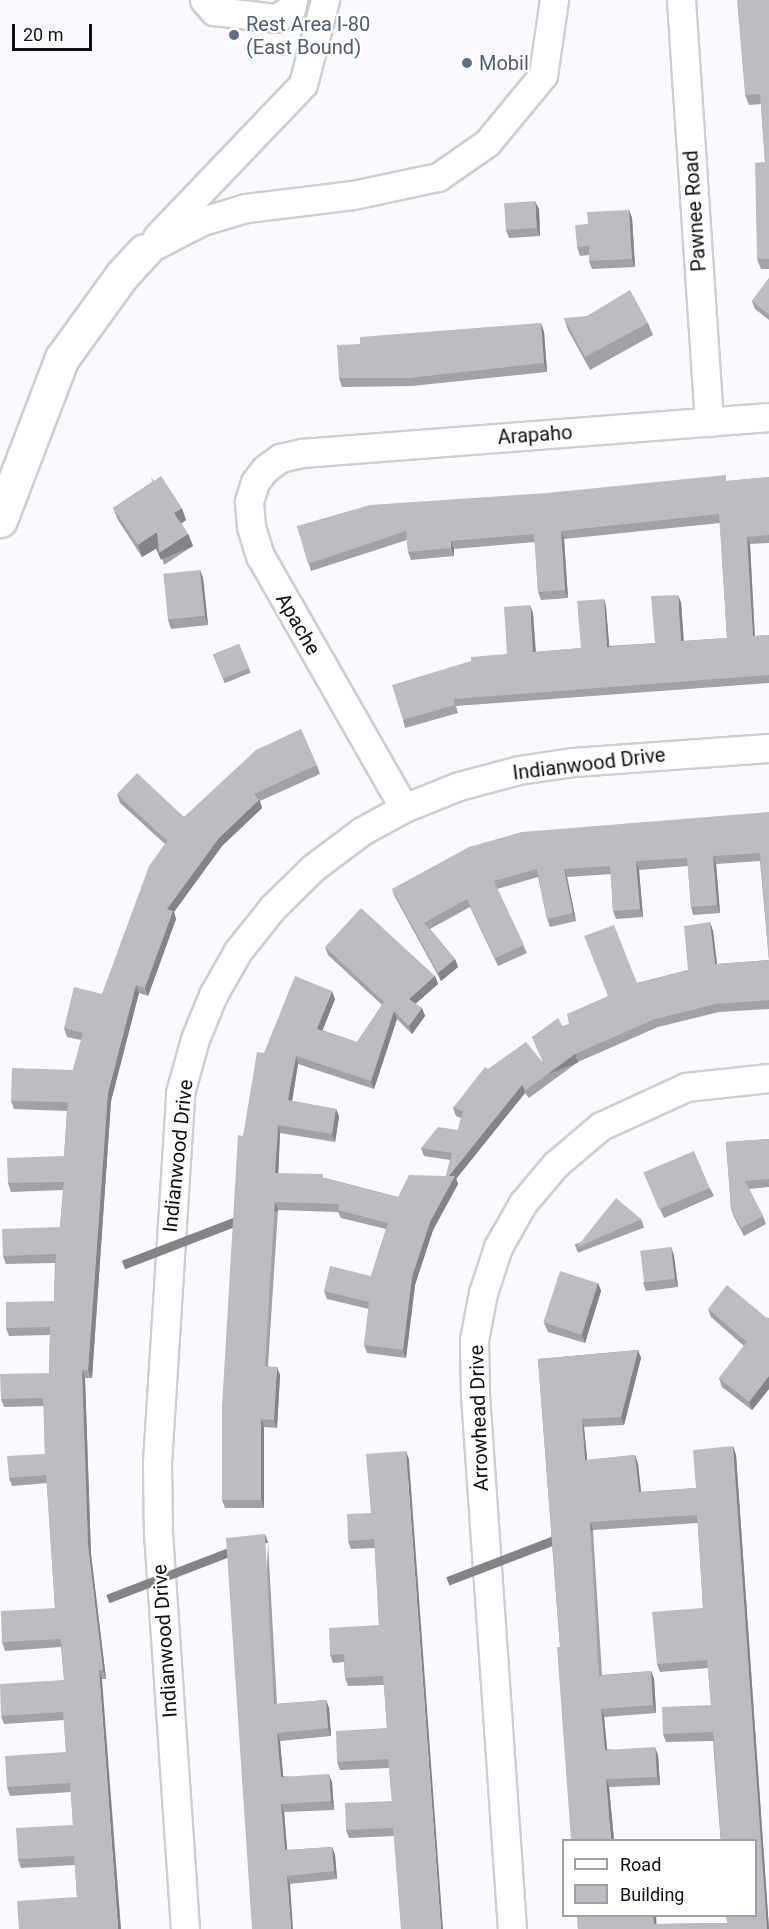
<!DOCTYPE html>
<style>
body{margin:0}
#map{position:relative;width:769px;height:1929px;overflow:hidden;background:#fbf8fe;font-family:Roboto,sans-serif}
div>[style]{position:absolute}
.roads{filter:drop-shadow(2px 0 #d1cdd5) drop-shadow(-2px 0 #d1cdd5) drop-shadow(0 2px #d1cdd5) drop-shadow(0 -2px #d1cdd5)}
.minor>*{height:27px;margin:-13.5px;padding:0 13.5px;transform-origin:13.5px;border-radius:13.5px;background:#fff}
.highway>*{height:33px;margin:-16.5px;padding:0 16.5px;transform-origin:16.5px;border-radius:16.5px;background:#fff}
.wall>*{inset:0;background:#a3a1a7;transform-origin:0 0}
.shaded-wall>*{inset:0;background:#858388;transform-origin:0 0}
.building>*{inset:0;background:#bebbc2;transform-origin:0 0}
.dots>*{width:16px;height:16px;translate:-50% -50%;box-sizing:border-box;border:3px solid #fff;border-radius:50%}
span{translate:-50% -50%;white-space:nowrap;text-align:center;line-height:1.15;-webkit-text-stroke:4.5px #fff;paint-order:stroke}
.service-label{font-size:20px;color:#4e5e75}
.left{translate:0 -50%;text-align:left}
.street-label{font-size:20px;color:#111013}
.legend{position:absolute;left:562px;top:1839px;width:195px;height:78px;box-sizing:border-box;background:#fff;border:2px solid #a09fa1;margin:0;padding:8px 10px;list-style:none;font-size:18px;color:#111013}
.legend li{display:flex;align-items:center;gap:12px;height:30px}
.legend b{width:30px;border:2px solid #a09fa1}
.scale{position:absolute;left:12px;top:24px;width:80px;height:27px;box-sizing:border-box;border:3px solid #111013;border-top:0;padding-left:8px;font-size:18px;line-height:21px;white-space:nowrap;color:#111013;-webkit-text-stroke:4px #fff;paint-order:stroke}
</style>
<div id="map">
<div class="roads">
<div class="minor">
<div style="left:204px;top:0;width:15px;rotate:48deg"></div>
<div style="left:214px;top:11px;width:62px;rotate:6.4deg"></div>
<div style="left:276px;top:18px;width:17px;rotate:-31deg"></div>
<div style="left:291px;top:9px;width:9px;rotate:-77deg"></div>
<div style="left:681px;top:0;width:423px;rotate:86.2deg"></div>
<div style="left:157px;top:237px;width:211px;rotate:-46.3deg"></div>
<div style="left:303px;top:84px;width:87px;rotate:-75.3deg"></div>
<div style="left:144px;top:251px;width:65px;rotate:-27.3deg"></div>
<div style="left:202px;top:221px;width:46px;rotate:-16.5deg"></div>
<div style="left:246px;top:208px;width:108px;rotate:-6.9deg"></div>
<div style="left:353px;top:195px;width:87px;rotate:-12deg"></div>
<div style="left:438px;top:177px;width:60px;rotate:-34.8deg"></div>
<div style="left:487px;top:143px;width:88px;rotate:-50.5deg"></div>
<div style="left:543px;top:75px;width:76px;rotate:-81.7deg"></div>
<div style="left:404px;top:808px;width:290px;rotate:-119.7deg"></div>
<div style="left:260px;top:556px;width:31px;rotate:-107deg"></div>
<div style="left:251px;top:526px;width:25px;rotate:-95deg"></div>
<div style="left:249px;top:501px;width:20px;rotate:-72deg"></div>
<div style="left:255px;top:482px;width:16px;rotate:-52deg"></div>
<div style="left:265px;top:469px;width:19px;rotate:-36deg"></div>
<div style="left:280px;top:458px;width:23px;rotate:-13deg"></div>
<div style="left:302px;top:453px;width:468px;rotate:-4.4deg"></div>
<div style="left:185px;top:1929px;width:396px;rotate:-93.9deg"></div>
<div style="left:158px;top:1534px;width:71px;rotate:-90.8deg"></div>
<div style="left:157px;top:1463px;width:371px;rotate:-86.4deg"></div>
<div style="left:180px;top:1093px;width:56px;rotate:-74.5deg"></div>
<div style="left:195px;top:1039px;width:48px;rotate:-67.8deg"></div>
<div style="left:213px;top:995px;width:51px;rotate:-60.4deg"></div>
<div style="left:238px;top:951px;width:56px;rotate:-51.5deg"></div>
<div style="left:273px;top:907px;width:57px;rotate:-44.3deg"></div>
<div style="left:314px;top:867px;width:60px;rotate:-36.9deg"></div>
<div style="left:362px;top:831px;width:48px;rotate:-28.7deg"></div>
<div style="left:404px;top:808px;width:59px;rotate:-21.8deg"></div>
<div style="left:459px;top:786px;width:62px;rotate:-14.9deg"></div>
<div style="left:519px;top:770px;width:55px;rotate:-8.4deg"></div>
<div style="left:573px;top:762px;width:196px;rotate:-4.1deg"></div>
<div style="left:512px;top:1929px;width:535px;rotate:-93.96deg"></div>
<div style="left:475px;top:1395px;width:55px;rotate:-91deg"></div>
<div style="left:474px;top:1340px;width:48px;rotate:-79.2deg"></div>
<div style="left:483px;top:1293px;width:48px;rotate:-71.9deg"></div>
<div style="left:498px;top:1247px;width:51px;rotate:-60.4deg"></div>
<div style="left:523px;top:1203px;width:51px;rotate:-49.8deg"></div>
<div style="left:556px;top:1164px;width:59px;rotate:-40.2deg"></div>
<div style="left:601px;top:1126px;width:94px;rotate:-24.6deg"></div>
<div style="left:686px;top:1087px;width:83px;rotate:-6.2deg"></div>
</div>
<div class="highway">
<div style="left:0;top:520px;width:173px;rotate:-69.1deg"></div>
<div style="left:62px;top:358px;width:102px;rotate:-54.1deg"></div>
<div style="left:122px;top:275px;width:33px;rotate:-47deg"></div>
</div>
</div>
<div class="wall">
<div style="clip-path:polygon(769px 0,769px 269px,761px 269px,757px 259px,765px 162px,761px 104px,749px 105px,745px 95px)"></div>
<div style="clip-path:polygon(539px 209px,540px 236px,509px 238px,506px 230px)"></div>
<div style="clip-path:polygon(629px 210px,632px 218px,635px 267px,592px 269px,589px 261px,589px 255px,580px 256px,577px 247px,588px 224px)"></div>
<div style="clip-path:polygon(769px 278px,769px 320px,755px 309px,752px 301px)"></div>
<div style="clip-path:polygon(564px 318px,648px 323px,653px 335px,590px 370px,568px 330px)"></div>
<div style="clip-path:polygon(541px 323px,544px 332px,547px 372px,412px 386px,342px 387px,339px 378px,360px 344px)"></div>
<div style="clip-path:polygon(769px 477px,769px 543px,750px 544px,755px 636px,769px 635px,769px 683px,456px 706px,458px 713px,405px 728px,403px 720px,507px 654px,533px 613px,536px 652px,581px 648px,604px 599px,606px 607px,609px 646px,655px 643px,681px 602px,684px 641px,727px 638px,720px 523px,564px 539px,568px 598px,541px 600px,538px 592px,535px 542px,454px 549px,454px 556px,411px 560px,408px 552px,407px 540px,311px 571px,297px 526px,728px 481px)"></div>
<div style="clip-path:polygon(154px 481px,186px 520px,181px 523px,188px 534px,193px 546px,164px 565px,159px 547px,142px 557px,118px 520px,113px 508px)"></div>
<div style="clip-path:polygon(200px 570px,203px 578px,208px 625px,171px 629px,168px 620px)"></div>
<div style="left:239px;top:644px;width:31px;height:28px;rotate:68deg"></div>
<div style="clip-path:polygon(317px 765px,320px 774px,260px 801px,262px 808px,222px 846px,174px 912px,176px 919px,148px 996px,139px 993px,111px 1101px,92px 1378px,85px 1378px,91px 1554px,106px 1679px,102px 1679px,77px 1897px,75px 1865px,21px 1868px,18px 1859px,73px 1825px,71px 1792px,10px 1796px,7px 1787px,66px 1752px,64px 1720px,4px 1724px,1px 1716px,64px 1680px,61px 1647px,5px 1651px,2px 1642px,55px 1608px,47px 1483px,12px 1486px,9px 1478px,45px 1454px,44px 1406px,4px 1407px,1px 1399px,49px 1373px,50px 1335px,9px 1336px,6px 1328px,54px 1301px,55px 1263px,6px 1264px,3px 1256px,60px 1227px,63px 1190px,11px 1192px,8px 1183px,64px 1156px,67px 1111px,14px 1109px,11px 1101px,73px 1070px,81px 1040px,67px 1037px,64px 1028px,102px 994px,165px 844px,120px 803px,117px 794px,184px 817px)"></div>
<div style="clip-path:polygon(769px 812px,769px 1009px,719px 1012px,658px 1027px,578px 1062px,529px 1098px,525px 1093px,456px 1179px,458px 1184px,433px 1230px,415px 1285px,406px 1358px,367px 1353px,364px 1345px,369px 1309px,327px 1299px,324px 1291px,371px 1276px,386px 1229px,341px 1218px,338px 1212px,278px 1210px,268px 1366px,280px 1375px,277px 1428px,264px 1427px,264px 1508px,225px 1508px,222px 1500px,243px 1136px,264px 1053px,335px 999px,322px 1030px,357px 1042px,382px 1005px,328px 955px,325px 947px,435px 976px,438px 984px,415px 1004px,422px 1008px,425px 1016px,412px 1034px,397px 1019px,374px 1089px,298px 1064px,292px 1101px,336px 1109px,339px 1117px,335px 1142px,280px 1133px,278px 1173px,325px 1178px,398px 1197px,446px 1176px,450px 1160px,424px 1156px,421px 1148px,458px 1130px,461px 1118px,456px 1116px,453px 1108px,488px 1069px,543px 1062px,532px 1037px,569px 1024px,637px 983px,688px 970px,710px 922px,713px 931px,717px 964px,769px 960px,760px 861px,716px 864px,720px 913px,693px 915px,691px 907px,688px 866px,639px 870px,643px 917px,616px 919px,613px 911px,611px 874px,567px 877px,576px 921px,550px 927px,547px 919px,538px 877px,497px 889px,527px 953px,498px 966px,470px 907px,430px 929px,455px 959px,458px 967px,441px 981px,395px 897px,392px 889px)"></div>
<div style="clip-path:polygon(769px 1139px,769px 1187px,749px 1189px,763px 1216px,766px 1224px,744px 1236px,734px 1217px,731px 1209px,726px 1142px)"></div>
<div style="clip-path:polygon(644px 1173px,710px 1188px,714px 1196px,664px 1218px)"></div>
<div style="left:641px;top:1219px;width:9px;height:71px;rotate:69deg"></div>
<div style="clip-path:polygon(671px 1247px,674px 1256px,678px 1287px,646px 1291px,643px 1283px)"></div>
<div style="clip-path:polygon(598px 1283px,601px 1291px,585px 1343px,548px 1332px,544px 1323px)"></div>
<div style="clip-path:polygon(708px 1309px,769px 1318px,769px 1389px,752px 1410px,722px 1387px,719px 1378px,744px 1346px,711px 1317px)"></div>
<div style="clip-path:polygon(638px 1350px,641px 1358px,624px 1425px,584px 1427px,587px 1460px,635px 1455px,638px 1464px,641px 1492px,696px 1488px,733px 1446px,736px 1455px,769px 1929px,578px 1929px,577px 1916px,656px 1916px,656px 1924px,727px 1923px,713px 1741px,666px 1742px,663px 1734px,711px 1705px,708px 1668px,660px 1672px,657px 1664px,703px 1608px,698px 1523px,593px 1530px,602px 1675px,651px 1671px,654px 1679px,656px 1713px,604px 1717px,607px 1749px,658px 1755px,660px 1785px,609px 1787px,614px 1840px,560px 1647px,538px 1359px)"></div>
<div style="clip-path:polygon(406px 1451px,409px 1460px,394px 1836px,349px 1838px,346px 1830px,392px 1801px,389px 1768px,340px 1770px,337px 1762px,387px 1728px,384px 1685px,348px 1686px,345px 1678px,344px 1662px,333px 1663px,330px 1655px,379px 1625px,375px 1548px,351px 1549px,348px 1541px,371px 1513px)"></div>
<div style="clip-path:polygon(268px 1542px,277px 1704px,326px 1700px,329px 1708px,331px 1736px,280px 1741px,283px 1776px,332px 1782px,334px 1810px,284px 1812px,287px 1850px,332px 1847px,335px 1855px,337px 1879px,290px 1884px,252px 1929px)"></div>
</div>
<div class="shaded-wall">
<div style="clip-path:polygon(535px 201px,539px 209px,540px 236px,537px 228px)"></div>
<div style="clip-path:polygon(629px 210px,632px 218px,635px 267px,632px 259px)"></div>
<div style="clip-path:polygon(541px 323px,544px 332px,547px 372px,544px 363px)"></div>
<div style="clip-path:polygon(182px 508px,186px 520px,179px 525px,174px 513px)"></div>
<div style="clip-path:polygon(561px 531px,564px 539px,568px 598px,565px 590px)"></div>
<div style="clip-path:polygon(157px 532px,162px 545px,142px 557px,138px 545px)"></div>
<div style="left:188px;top:534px;width:13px;height:35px;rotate:67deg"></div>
<div style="clip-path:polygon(747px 537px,750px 544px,755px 644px,753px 636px)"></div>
<div style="clip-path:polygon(451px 541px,454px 549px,454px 556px,451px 548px)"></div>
<div style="clip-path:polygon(200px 570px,203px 578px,208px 625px,205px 616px)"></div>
<div style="clip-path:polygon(678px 595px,681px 602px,684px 649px,681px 641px)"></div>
<div style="clip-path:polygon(604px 599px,606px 607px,610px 654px,607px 647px)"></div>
<div style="clip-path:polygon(530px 605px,533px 613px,536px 660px,533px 652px)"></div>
<div style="clip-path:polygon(259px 800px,262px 808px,222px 846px,174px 912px,176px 919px,148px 996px,145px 988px,167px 909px,219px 838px)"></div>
<div style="clip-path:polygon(713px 856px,716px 864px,720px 913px,717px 905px)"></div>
<div style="clip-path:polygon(636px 861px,639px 870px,643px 917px,640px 909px)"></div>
<div style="clip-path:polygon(564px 869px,567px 877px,576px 921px,573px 913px)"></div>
<div style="clip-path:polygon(710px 922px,713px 931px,718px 972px,715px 964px)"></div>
<div style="clip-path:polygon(455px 959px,458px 967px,441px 981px,438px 973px)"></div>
<div style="clip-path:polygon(435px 976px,438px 984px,412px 1007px,409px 999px)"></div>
<div style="clip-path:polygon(136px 985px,139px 993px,111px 1101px,92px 1378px,88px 1370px,108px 1093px)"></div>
<div style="clip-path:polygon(332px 991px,335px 999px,320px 1037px,317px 1029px)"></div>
<div style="clip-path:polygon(422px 1008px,425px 1016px,412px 1034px,409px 1026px)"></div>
<div style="clip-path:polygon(394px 1011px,397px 1019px,374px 1089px,371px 1081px)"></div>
<div style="left:575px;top:1054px;width:9px;height:61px;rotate:69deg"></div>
<div style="clip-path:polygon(296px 1056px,298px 1064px,291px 1108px,288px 1100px)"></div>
<div style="clip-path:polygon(522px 1085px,525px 1093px,456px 1179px,458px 1184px,433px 1230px,415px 1285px,406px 1358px,403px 1350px,412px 1277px,430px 1222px,449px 1176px)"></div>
<div style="clip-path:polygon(336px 1109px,339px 1117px,335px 1142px,332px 1134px)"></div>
<div style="clip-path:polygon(278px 1125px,280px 1133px,278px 1181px,275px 1173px)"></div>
<div style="left:275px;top:1202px;width:9px;height:164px;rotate:69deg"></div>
<div style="clip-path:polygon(671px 1247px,674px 1256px,678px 1287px,675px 1279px)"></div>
<div style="clip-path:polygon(598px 1283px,601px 1291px,585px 1343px,582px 1335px)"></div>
<div style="clip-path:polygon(638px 1350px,641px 1358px,624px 1425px,621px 1417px)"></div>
<div style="clip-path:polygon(277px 1367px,280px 1375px,277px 1428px,274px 1420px)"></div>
<div style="clip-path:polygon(82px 1370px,85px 1378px,91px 1554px,106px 1679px,103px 1670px,88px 1545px)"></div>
<div style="clip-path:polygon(769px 1376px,769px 1389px,752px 1410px,749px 1402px)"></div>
<div style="clip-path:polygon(261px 1419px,264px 1427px,264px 1508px,261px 1500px)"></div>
<div style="clip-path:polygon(582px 1419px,584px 1427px,588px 1468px,585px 1460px)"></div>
<div style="clip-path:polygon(733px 1446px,736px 1455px,769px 1929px,767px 1929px)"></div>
<div style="clip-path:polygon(406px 1451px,409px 1460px,443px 1929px,441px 1929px)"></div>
<div style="clip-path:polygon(635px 1455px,638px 1464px,642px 1501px,639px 1492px)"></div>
<div style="left:590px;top:1522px;width:9px;height:154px;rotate:69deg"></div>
<div style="left:265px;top:1534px;width:9px;height:170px;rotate:69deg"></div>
<div style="clip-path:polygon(99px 1670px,102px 1679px,121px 1929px,118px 1929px)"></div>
<div style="clip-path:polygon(651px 1671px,654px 1679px,656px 1713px,653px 1705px)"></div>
<div style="clip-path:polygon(326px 1700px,329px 1708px,331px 1736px,328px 1728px)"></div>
<div style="clip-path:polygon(601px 1709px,604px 1717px,608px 1758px,605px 1750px)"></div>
<div style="clip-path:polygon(277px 1733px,280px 1741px,284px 1785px,281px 1777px)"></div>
<div style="clip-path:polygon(655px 1747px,658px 1755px,660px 1785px,657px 1777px)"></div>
<div style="clip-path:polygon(329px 1774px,332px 1782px,334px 1810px,331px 1801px)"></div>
<div style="clip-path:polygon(606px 1779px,609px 1787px,614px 1840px,611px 1840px)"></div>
<div style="clip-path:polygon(281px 1804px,284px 1812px,288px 1859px,285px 1850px)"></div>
<div style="clip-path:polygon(332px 1847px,335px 1855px,337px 1879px,334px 1871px)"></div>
<div style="clip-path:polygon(287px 1876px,290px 1884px,293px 1929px,291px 1929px)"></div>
<div style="clip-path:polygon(653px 1916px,656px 1916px,657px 1929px,654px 1924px)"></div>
</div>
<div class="building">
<div style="clip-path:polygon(737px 0,769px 0,769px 259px,757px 259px,755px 163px,765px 162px,760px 94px,745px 95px)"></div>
<div style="left:535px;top:201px;width:27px;height:31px;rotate:86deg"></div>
<div style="clip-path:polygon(629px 210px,632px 259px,589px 261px,589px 246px,577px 247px,575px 225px,588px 224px,587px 212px)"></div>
<div style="clip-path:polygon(769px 278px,769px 315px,752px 301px)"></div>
<div style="clip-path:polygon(630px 290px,648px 323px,585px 357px,564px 318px,587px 316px)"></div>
<div style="clip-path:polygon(541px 323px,544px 363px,409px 378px,339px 378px,337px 345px,360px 344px,360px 337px)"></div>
<div style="clip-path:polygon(726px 475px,726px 481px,769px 477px,769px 535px,747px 537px,753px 636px,769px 635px,769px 675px,453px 699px,455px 705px,403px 720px,392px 685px,471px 661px,471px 657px,507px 654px,504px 607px,530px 605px,533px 652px,581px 648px,577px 601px,604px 599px,607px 647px,655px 643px,651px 596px,678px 595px,681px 641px,727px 638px,719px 514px,561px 531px,565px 590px,538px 592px,534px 534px,451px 541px,451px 548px,408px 552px,406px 531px,308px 564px,297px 526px,370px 505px,547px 493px)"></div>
<div style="clip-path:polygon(161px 476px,182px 508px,174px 513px,188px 534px,159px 553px,157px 532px,138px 545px,113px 508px,152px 482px,151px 477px,154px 481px)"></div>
<div style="left:200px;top:570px;width:46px;height:37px;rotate:84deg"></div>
<div style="left:239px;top:644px;width:26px;height:28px;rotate:67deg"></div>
<div style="clip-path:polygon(301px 729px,317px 765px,254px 794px,259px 800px,219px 838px,167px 909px,173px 911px,145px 988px,136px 985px,108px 1093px,88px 1370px,82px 1370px,88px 1545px,103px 1670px,99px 1670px,118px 1929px,19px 1929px,17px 1901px,77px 1897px,74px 1856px,18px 1859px,16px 1828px,73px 1825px,70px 1783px,7px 1787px,5px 1756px,66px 1752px,63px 1712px,1px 1716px,0 1684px,64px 1680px,61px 1639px,2px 1642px,1px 1611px,55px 1608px,46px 1475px,9px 1478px,7px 1456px,45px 1454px,43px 1398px,1px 1399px,0 1374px,49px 1373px,50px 1327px,6px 1328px,6px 1302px,54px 1301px,56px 1254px,3px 1256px,2px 1229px,60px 1227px,64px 1182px,8px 1183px,7px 1158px,64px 1156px,68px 1102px,11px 1101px,12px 1068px,73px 1070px,83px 1033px,64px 1028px,74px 987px,102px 994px,149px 866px,167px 841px,117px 794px,137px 773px,184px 817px,256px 750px)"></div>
<div style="clip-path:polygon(769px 812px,769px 1000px,716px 1004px,655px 1019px,575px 1054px,526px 1090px,522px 1085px,449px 1176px,455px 1176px,430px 1222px,412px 1277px,403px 1350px,364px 1345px,369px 1302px,324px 1291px,330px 1266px,371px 1276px,388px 1223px,338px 1210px,339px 1204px,275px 1202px,265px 1366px,277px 1367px,274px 1420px,261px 1419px,261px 1500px,222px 1500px,222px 1407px,238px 1135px,243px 1136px,257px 1052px,264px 1053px,295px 976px,332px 991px,317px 1029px,357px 1042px,384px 1002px,325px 947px,361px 908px,435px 976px,409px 999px,422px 1008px,409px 1026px,394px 1011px,371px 1081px,296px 1056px,288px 1100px,336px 1109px,332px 1134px,278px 1125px,275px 1173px,323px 1174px,323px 1178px,398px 1197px,409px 1175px,446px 1176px,452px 1153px,421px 1148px,438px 1127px,458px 1130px,463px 1111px,453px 1108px,485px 1067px,488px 1069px,526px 1042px,545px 1065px,532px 1037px,558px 1018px,563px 1027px,569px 1024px,567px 1014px,608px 996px,584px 936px,614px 925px,637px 983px,688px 970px,684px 926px,710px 922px,715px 964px,769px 960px,760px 853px,713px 856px,717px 905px,691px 907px,687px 858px,636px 861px,640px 909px,613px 911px,610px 866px,564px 869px,573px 913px,547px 919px,537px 869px,494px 881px,524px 945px,495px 958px,467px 899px,424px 923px,455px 959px,438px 973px,392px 889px,469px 847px,522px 832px)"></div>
<div style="clip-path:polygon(769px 1139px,769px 1179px,745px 1181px,763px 1216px,741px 1228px,731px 1209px,726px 1142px)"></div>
<div style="left:694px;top:1151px;width:40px;height:55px;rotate:67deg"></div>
<div style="clip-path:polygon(616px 1198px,641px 1219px,576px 1248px)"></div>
<div style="left:671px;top:1247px;width:32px;height:31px;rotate:83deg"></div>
<div style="left:560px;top:1271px;width:40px;height:54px;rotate:18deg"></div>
<div style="clip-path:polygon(727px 1285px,768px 1319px,769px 1318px,769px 1376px,749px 1402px,719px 1378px,747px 1342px,708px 1309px)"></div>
<div style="clip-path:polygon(638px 1350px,621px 1417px,582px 1419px,585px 1460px,635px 1455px,639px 1492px,696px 1488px,693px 1450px,733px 1446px,767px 1929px,578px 1929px,577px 1916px,653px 1916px,654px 1924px,727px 1923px,726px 1916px,756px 1916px,756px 1840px,721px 1840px,713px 1732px,663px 1734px,662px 1707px,711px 1705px,707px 1660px,657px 1664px,652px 1612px,703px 1608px,697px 1515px,590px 1522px,599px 1676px,651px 1671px,653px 1705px,601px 1709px,605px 1750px,655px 1747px,657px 1777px,606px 1779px,611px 1840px,571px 1840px,557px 1647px,560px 1647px,538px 1359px)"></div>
<div style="clip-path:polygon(406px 1451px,441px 1929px,401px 1929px,393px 1828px,346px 1830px,345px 1803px,392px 1801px,388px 1759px,337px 1762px,336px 1731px,387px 1728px,383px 1676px,345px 1678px,344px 1654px,330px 1655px,329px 1628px,379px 1625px,374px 1539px,348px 1541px,347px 1514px,371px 1513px,366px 1454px)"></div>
<div style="clip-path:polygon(265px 1534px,274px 1704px,326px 1700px,328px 1728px,277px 1733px,281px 1777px,329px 1774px,331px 1801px,281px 1804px,285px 1850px,332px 1847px,334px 1871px,287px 1876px,291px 1929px,252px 1929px,226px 1538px)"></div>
</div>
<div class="dots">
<div style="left:234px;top:35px;background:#5c6f8a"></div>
<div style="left:467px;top:63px;background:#5c6f8a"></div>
</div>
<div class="service-label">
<span class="left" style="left:246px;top:36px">Rest Area I-80<br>(East Bound)</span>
<span class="left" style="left:479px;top:63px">Mobil</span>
</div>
<div class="street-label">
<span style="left:695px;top:211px;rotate:-94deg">Pawnee Road</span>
<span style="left:535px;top:435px;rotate:-4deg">Arapaho</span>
<span style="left:298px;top:624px;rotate:60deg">Apache</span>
<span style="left:589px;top:764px;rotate:-7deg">Indianwood Drive</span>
<span style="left:178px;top:1156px;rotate:-84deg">Indianwood Drive</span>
<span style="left:479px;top:1418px;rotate:-92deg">Arrowhead Drive</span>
<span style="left:165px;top:1641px;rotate:-94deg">Indianwood Drive</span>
</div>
<ul class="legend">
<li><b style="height:8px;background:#fff"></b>Road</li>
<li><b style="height:16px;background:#bebbc2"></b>Building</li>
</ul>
<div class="scale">20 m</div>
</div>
